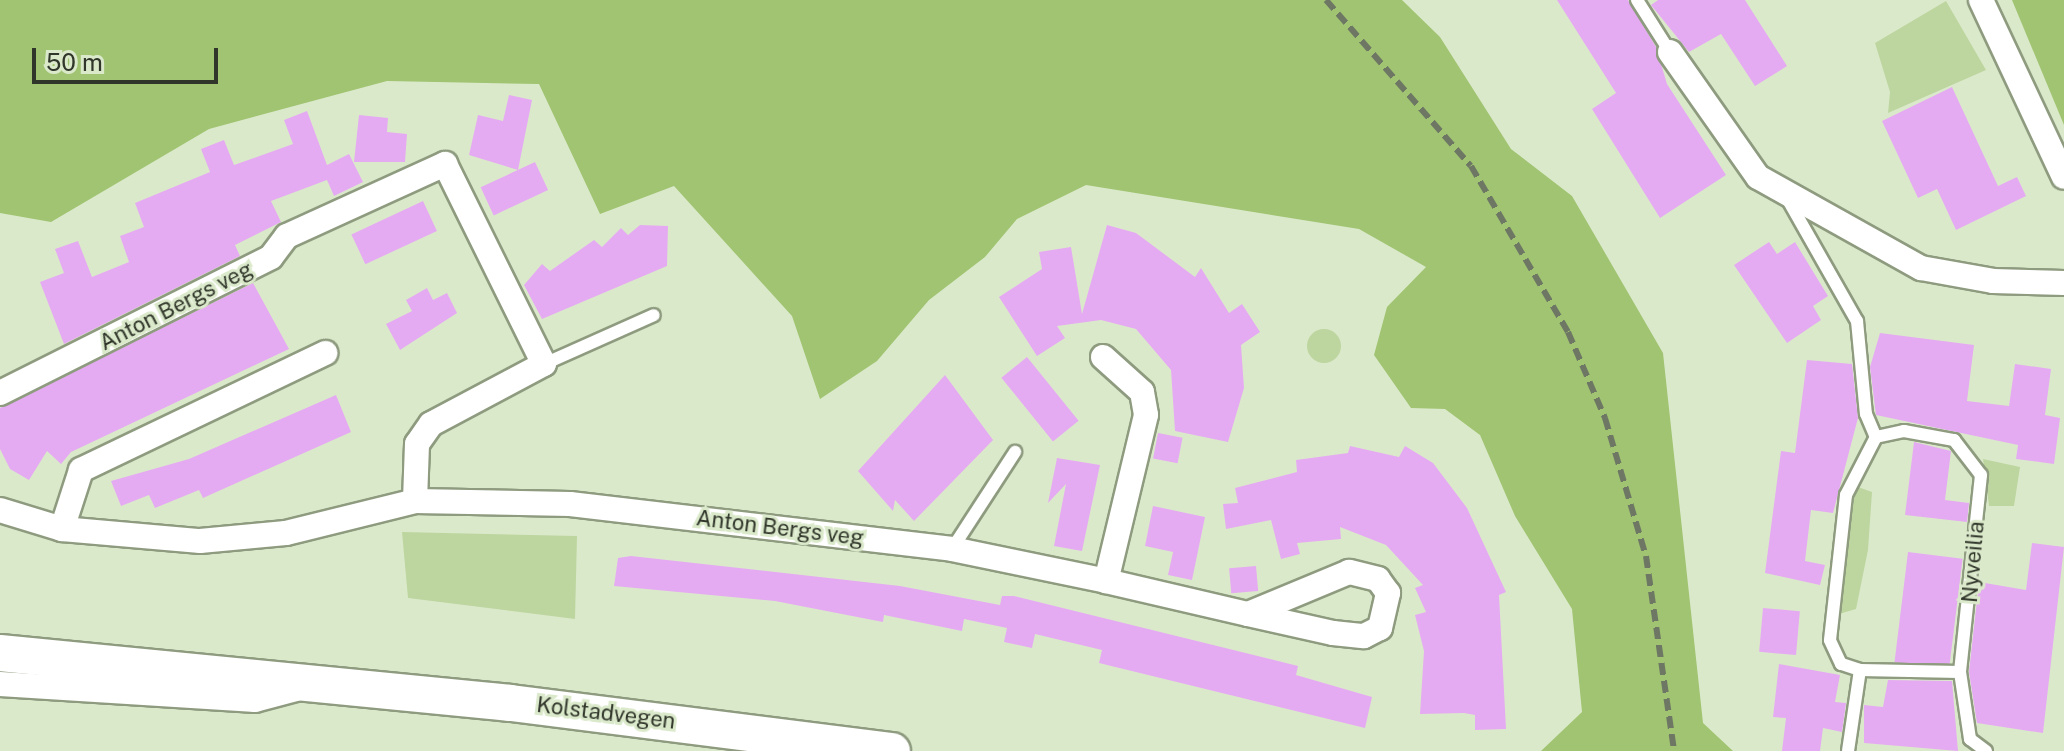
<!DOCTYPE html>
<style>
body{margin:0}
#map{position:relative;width:2064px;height:751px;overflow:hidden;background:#dbe9cb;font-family:"Public Sans",sans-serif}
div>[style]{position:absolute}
.green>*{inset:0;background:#bdd69f}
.round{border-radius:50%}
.forest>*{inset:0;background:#a0c471}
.building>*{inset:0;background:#e5abf2;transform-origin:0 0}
.roads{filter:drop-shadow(2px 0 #8e9b7f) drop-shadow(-2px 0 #8e9b7f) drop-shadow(0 2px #8e9b7f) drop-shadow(0 -2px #8e9b7f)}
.service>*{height:12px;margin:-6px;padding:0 6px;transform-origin:6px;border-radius:6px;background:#fff}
.minor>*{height:24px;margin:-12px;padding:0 12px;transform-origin:12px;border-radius:12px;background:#fff}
.secondary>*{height:36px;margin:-18px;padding:0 18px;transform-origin:18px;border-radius:18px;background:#fff}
.rail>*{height:6px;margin-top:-3px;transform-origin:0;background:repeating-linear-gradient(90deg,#6e7764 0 12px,transparent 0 18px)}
span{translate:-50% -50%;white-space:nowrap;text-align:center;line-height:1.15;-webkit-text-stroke:6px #dbe9cb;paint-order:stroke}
.street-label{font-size:22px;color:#30362a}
.scale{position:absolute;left:32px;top:48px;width:186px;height:36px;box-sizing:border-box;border:4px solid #30362a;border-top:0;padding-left:10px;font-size:24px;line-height:28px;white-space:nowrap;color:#30362a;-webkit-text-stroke:6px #dbe9cb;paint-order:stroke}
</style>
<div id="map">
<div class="green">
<div style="clip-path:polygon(1946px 1px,1986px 70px,1888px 113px,1890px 92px,1875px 43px)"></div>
<div class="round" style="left:1307px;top:329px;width:34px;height:34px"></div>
<div style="clip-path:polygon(1983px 459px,2020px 467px,2014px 506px,1989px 506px)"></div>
<div style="clip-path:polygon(1858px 487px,1872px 492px,1868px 550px,1856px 609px,1839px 614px,1847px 520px)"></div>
<div style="clip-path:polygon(402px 532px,577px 536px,575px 619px,408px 598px)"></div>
</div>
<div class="forest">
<div style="clip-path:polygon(0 0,1402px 0,1440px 37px,1511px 149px,1572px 196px,1663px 353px,1703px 723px,1733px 751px,1541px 751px,1582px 712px,1572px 609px,1515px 516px,1480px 435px,1445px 409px,1411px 408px,1374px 355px,1387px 307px,1426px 267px,1359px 229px,1086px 185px,1017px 219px,985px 257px,929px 300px,877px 361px,820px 399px,792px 316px,674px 186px,600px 214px,539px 84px,387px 81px,209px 129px,51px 222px,0 213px)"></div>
<div style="clip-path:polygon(2012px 0,2064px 0,2064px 125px)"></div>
</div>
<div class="building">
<div style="clip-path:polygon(1557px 0,1628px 0,1656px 47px,1667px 84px,1726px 175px,1660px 218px,1592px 109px,1616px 93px)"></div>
<div style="clip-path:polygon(1658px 0,1745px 0,1787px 66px,1755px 86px,1721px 34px,1689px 52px,1651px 5px)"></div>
<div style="clip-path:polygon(1952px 87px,1998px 186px,2017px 177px,2026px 196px,1956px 230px,1937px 189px,1918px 198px,1882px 121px)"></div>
<div style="clip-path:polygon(509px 95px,532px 100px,518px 170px,469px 155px,478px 115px,503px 121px)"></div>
<div style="clip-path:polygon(307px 111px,327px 165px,349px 154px,363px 182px,334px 196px,327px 180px,271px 201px,281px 222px,235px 245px,240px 256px,64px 344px,40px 282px,64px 273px,55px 249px,78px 241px,92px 277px,129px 262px,120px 236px,144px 227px,135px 203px,210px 172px,201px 149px,224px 140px,234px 165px,293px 144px,284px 120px)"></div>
<div style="clip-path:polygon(359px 115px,388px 118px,387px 132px,407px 134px,405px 162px,354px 162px)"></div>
<div style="left:535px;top:162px;width:31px;height:60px;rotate:65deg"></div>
<div style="left:423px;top:201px;width:33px;height:79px;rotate:65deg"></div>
<div style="clip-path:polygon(640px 225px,668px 226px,667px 266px,542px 319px,524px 285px,542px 264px,550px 271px,594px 240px,602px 247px,621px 228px,628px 235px)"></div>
<div style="clip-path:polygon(1107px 225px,1136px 233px,1195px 277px,1201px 268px,1229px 313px,1242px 304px,1260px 332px,1241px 345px,1244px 388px,1228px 442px,1175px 431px,1171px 370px,1136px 329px,1101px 320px,1057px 326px,1065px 338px,1037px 356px,999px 297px,1042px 269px,1039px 252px,1071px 247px,1082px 314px)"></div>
<div style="clip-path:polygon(1769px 242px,1777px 254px,1795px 242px,1828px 296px,1813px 306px,1821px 320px,1787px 343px,1734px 265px)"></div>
<div style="clip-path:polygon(253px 283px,289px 349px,71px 452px,61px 464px,47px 451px,29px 480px,10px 469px,0 449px,0 408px)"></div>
<div style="clip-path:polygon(427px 288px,433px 300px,447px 293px,457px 313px,400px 350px,386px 324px,412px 311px,406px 300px)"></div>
<div style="clip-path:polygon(1880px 333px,1974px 345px,1967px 401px,2009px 406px,2015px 364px,2051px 369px,2045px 415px,2060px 418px,2054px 464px,2016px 459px,2018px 445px,1876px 415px,1870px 367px)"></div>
<div style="left:1027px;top:357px;width:82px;height:33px;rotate:51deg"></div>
<div style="clip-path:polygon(1807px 360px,1852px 364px,1858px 418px,1833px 513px,1811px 510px,1805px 561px,1825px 565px,1820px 585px,1765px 573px,1781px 451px,1795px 453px)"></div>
<div style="clip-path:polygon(945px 375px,993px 440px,914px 521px,895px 500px,893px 511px,858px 471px)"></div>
<div style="clip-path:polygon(336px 395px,351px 432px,203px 498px,199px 490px,155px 508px,149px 495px,121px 506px,111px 481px,189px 459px)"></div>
<div style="left:1158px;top:433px;width:25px;height:26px;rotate:11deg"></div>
<div style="clip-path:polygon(1914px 442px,1951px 451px,1945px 500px,1969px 503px,1967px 522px,1905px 515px)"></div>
<div style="clip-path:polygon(1350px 446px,1399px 457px,1405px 446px,1433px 463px,1467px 508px,1506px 592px,1499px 595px,1506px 729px,1475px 730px,1475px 715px,1464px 713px,1420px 714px,1424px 651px,1415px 615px,1426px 612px,1415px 588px,1423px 585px,1386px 545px,1340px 527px,1341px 539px,1297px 543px,1300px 554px,1281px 559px,1271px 520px,1226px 529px,1223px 504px,1238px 503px,1235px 488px,1297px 472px,1296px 460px,1348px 453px)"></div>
<div style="clip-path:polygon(1057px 458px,1100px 465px,1082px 551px,1054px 546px,1066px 484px,1048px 503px)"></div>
<div style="clip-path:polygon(1153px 506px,1205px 517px,1192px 580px,1168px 575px,1173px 552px,1145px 546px)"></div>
<div style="clip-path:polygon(2032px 543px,2064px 547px,2043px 733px,1977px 723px,1969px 672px,1979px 582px,2026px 590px)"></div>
<div style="left:1908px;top:552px;width:55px;height:111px;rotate:7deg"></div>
<div style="clip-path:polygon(631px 556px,900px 586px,1000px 605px,1002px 596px,1014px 596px,1298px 666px,1296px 675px,1372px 697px,1365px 728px,1099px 663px,1102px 650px,1035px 634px,1032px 648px,1004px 642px,1007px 628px,964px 619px,962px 631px,884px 615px,883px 622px,775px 601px,614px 586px,618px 558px)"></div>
<div style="left:1256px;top:566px;width:25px;height:27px;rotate:85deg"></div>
<div style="left:1763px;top:608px;width:37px;height:44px;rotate:5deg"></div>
<div style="clip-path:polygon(1779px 664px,1840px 675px,1835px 702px,1846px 703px,1842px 732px,1823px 728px,1820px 751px,1782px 751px,1786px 718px,1773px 717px)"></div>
<div style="clip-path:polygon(1888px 680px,1952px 681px,1958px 751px,1864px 743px,1864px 705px,1883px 707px)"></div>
</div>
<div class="roads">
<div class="service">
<div style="left:1637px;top:0;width:62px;rotate:57.6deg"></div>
<div style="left:1787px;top:198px;width:142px;rotate:60.4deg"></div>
<div style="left:1857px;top:321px;width:93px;rotate:84.5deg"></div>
<div style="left:1866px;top:414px;width:25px;rotate:67deg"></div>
<div style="left:544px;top:364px;width:120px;rotate:-24deg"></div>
<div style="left:1904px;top:431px;width:51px;rotate:10.2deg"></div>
<div style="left:1954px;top:440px;width:44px;rotate:52.4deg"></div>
<div style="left:1981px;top:475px;width:198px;rotate:96.1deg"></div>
<div style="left:1960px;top:672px;width:100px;rotate:-178.9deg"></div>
<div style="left:1860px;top:670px;width:20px;rotate:-162deg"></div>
<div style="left:1841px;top:664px;width:26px;rotate:-115deg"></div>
<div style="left:1830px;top:640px;width:146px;rotate:-83.7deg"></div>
<div style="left:1846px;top:495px;width:65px;rotate:-62.7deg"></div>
<div style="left:1876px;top:437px;width:29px;rotate:-12deg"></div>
<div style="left:952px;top:549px;width:116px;rotate:-57deg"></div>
<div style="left:1960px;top:672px;width:68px;rotate:81.5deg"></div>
<div style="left:1970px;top:739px;width:20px;rotate:37deg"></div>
<div style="left:1848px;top:751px;width:82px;rotate:-81.6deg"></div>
</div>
<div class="minor">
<div style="left:1981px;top:0;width:195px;rotate:64.9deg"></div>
<div style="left:1670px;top:52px;width:153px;rotate:54.9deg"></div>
<div style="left:1758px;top:177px;width:187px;rotate:29.2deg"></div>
<div style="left:1921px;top:268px;width:73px;rotate:10.2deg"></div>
<div style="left:1993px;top:281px;width:71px;rotate:1.6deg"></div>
<div style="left:1103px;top:357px;width:52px;rotate:41.9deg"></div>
<div style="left:1142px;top:392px;width:23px;rotate:80deg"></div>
<div style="left:1146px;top:415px;width:171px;rotate:103.5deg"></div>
<div style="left:0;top:393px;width:303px;rotate:-26.6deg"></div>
<div style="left:271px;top:257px;width:26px;rotate:-53deg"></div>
<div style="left:287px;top:236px;width:174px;rotate:-24.5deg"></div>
<div style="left:445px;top:164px;width:223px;rotate:63.7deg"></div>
<div style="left:544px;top:364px;width:128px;rotate:152deg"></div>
<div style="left:431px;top:424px;width:24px;rotate:125deg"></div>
<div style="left:417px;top:444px;width:57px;rotate:92deg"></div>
<div style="left:0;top:510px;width:65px;rotate:17deg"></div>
<div style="left:62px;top:529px;width:139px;rotate:5deg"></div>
<div style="left:200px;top:541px;width:86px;rotate:-5.3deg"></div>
<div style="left:286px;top:533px;width:133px;rotate:-13.9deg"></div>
<div style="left:415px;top:501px;width:155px;rotate:1.1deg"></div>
<div style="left:570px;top:504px;width:385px;rotate:6.7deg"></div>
<div style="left:952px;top:549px;width:157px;rotate:11.7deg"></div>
<div style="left:1106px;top:581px;width:146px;rotate:13.1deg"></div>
<div style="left:1248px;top:614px;width:87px;rotate:12.6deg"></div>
<div style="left:1333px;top:633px;width:31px;rotate:6deg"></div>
<div style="left:1364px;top:636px;width:18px;rotate:-27deg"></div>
<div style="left:1380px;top:628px;width:36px;rotate:-77deg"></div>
<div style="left:1388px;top:593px;width:17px;rotate:-126deg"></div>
<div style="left:1378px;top:579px;width:30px;rotate:-166deg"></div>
<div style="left:1349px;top:572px;width:109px;rotate:157.4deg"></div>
<div style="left:62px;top:529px;width:62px;rotate:-72.1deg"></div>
<div style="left:81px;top:470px;width:271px;rotate:-25.6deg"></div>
<div style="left:0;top:684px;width:256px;rotate:3.6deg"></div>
<div style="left:255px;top:700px;width:42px;rotate:-15deg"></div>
</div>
<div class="secondary">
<div style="left:0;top:653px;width:513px;rotate:5.59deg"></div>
<div style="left:511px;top:703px;width:384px;rotate:7.2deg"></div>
</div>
</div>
<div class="rail">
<div style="left:1326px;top:0;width:220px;rotate:48.9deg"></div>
<div style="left:1471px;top:166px;width:192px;rotate:59.7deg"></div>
<div style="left:1568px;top:332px;width:94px;rotate:66.7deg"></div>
<div style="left:1605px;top:418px;width:144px;rotate:73.5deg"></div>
<div style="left:1646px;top:556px;width:197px;rotate:81.8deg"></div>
</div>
<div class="street-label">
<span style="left:176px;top:306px;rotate:-27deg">Anton Bergs veg</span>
<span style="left:780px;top:528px;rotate:7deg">Anton Bergs veg</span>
<span style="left:1973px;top:562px;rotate:-85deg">Nyveilia</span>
<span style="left:606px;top:713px;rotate:7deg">Kolstadvegen</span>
</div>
<div class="scale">50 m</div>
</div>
